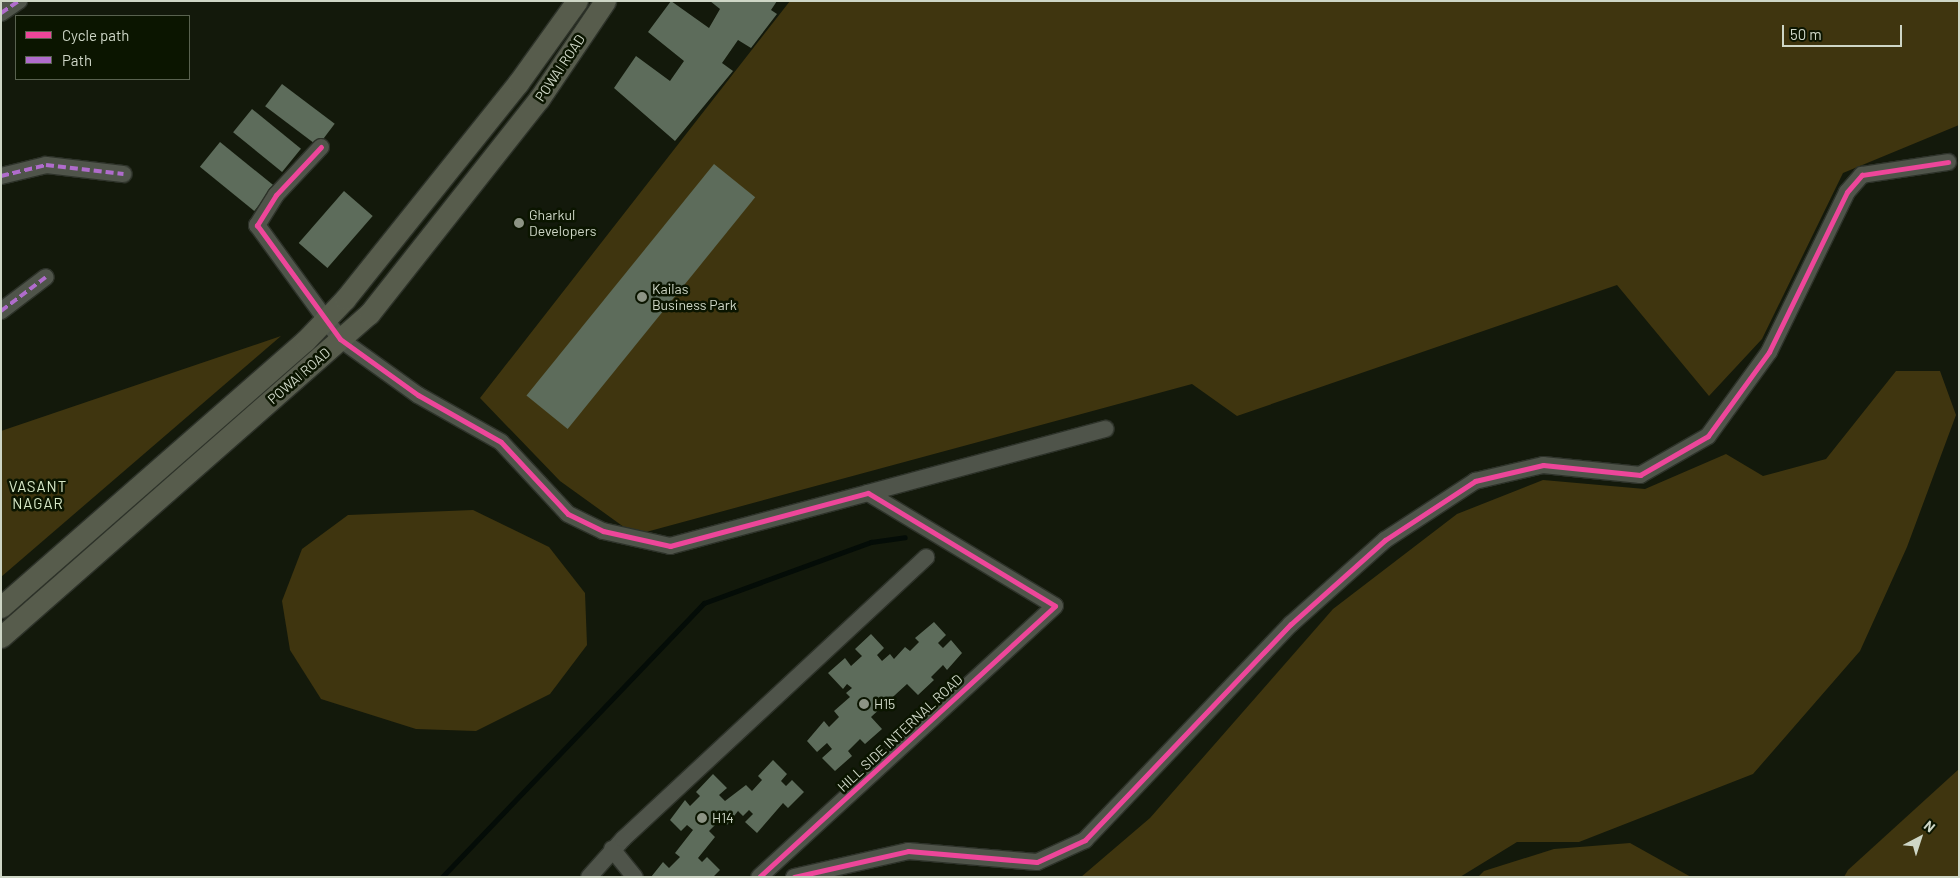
<!DOCTYPE html>
<style>
body{margin:0}
#map{position:relative;width:1960px;height:878px;overflow:hidden;background:#13190b;font-family:Barlow,sans-serif}
div>[style]{position:absolute}
.green>*{inset:0;background:#3f350f}
.stream>*{height:5px;margin:-2.5px;padding:0 2.5px;transform-origin:2.5px;border-radius:2.5px;background:#040c07}
.building>*{inset:0;background:#5d6c5b;transform-origin:0 0}
.roads{filter:drop-shadow(1px 0 #2d3229) drop-shadow(-1px 0 #2d3229) drop-shadow(0 1px #2d3229) drop-shadow(0 -1px #2d3229)}
.minor>*{height:16px;margin:-8px;padding:0 8px;transform-origin:8px;border-radius:8px;background:#4f544a}
.major>*{height:21px;margin:-10.5px;padding:0 10.5px;transform-origin:10.5px;border-radius:10.5px;background:#575c4c}
.quiet>*{height:4px;margin-top:-2px;transform-origin:0;background:repeating-linear-gradient(90deg,#b06ccc 0 8px,transparent 0 12px)}
.cycleway>*{height:5px;margin:-2.5px;padding:0 2.5px;transform-origin:2.5px;border-radius:2.5px;background:#ed469a}
.dots>*{width:14px;height:14px;translate:-50% -50%;box-sizing:border-box;border:2px solid #0b1500;border-radius:50%}
span{translate:-50% -50%;white-space:nowrap;text-align:center;line-height:1.15;-webkit-text-stroke:5px #0b1500;paint-order:stroke}
.street-label{font-size:14px;color:#ced6c6}
.poi-label{font-size:14px;color:#ced6c6}
.left{translate:0 -50%;text-align:left}
.neighbourhood-label{font-size:15px;color:#d8e9c8;letter-spacing:1px}
.frame{position:absolute;inset:0;border:2px solid #ced6c6;pointer-events:none}
.legend{position:absolute;left:15px;top:15px;width:175px;height:65px;box-sizing:border-box;background:#0b1500;border:1px solid #59624f;margin:0;padding:6px 9px;list-style:none;font-size:15px;color:#ced6c6}
.legend li{display:flex;align-items:center;gap:10px;height:25px}
.legend b{width:25px;border:1px solid #59624f}
.north{position:absolute;left:1895px;top:813px;width:50px;height:50px;-webkit-text-stroke:4px #0b1500;paint-order:stroke;rotate:40deg;font-size:14px;font-weight:700;line-height:20px;text-align:center;color:#ced6c6}
.north::after{content:'';display:block;margin:auto;width:18px;height:22px;background:#ced6c6;clip-path:polygon(50% 0,100% 100%,50% 72%,0 100%)}
.scale{position:absolute;left:1782px;top:25px;width:120px;height:22px;box-sizing:border-box;border:2px solid #ced6c6;border-top:0;padding-left:6px;font-size:15px;line-height:18px;white-space:nowrap;color:#ced6c6;-webkit-text-stroke:4px #0b1500;paint-order:stroke}
</style>
<div id="map">
<div class="green">
<div style="clip-path:polygon(790px 1px,1959px 1px,1959px 125px,1843px 173px,1762px 339px,1709px 396px,1617px 285px,1237px 416px,1192px 384px,635px 535px,560px 481px,480px 398px)"></div>
<div style="clip-path:polygon(281px 336px,1px 577px,1px 431px)"></div>
<div style="clip-path:polygon(1896px 371px,1940px 371px,1956px 415px,1907px 547px,1860px 651px,1753px 774px,1579px 842px,1517px 842px,1460px 877px,1044px 877px,1081px 877px,1150px 818px,1333px 609px,1457px 514px,1543px 480px,1645px 489px,1726px 454px,1763px 476px,1826px 459px)"></div>
<div style="clip-path:polygon(473px 510px,549px 547px,585px 593px,587px 645px,550px 694px,476px 731px,416px 729px,321px 699px,290px 650px,282px 601px,302px 549px,348px 515px)"></div>
<div style="clip-path:polygon(1959px 769px,1959px 877px,1844px 877px,1848px 870px)"></div>
<div style="clip-path:polygon(1630px 843px,1691px 877px,1478px 877px,1484px 871px,1554px 849px)"></div>
</div>
<div class="stream">
<div style="left:442px;top:877px;width:379px;rotate:-46.3deg"></div>
<div style="left:704px;top:603px;width:178px;rotate:-20.1deg"></div>
<div style="left:871px;top:542px;width:34px;rotate:-8deg"></div>
</div>
<div class="building">
<div style="clip-path:polygon(671px 1px,709px 28px,720px 9px,710px 1px,777px 1px,771px 10px,777px 14px,751px 48px,738px 40px,722px 63px,733px 71px,675px 141px,614px 88px,636px 56px,670px 81px,684px 61px,648px 32px)"></div>
<div style="left:282px;top:84px;width:66px;height:28px;rotate:37deg"></div>
<div style="left:252px;top:109px;width:63px;height:30px;rotate:39deg"></div>
<div style="left:220px;top:142px;width:70px;height:32px;rotate:39deg"></div>
<div style="left:714px;top:164px;width:53px;height:298px;rotate:39deg"></div>
<div style="left:344px;top:191px;width:38px;height:69px;rotate:41deg"></div>
<div style="clip-path:polygon(934px 622px,946px 635px,938px 643px,943px 648px,951px 640px,962px 653px,947px 670px,943px 665px,931px 677px,934px 680px,918px 695px,907px 684px,871px 717px,882px 729px,865px 744px,860px 739px,848px 751px,852px 756px,835px 771px,822px 758px,832px 749px,827px 743px,817px 752px,807px 741px,824px 721px,829px 727px,839px 717px,834px 711px,850px 697px,846px 693px,852px 688px,847px 684px,843px 689px,828px 673px,845px 658px,851px 666px,862px 656px,855px 649px,871px 634px,884px 648px,877px 655px,882px 661px,890px 654px,894px 659px,905px 647px,910px 651px,919px 642px,915px 638px)"></div>
<div style="clip-path:polygon(773px 760px,787px 774px,781px 781px,786px 786px,792px 780px,804px 792px,788px 808px,783px 803px,757px 833px,745px 822px,753px 814px,749px 810px,743px 816px,738px 811px,727px 825px,721px 819px,709px 831px,715px 837px,698px 858px,702px 862px,707px 857px,720px 870px,713px 877px,651px 877px,663px 862px,669px 868px,680px 857px,675px 853px,693px 830px,687px 825px,681px 831px,670px 820px,685px 800px,690px 806px,700px 796px,696px 792px,713px 774px,727px 788px,719px 795px,725px 801px,746px 785px,752px 791px,762px 780px,758px 776px)"></div>
</div>
<div class="roads">
<div class="minor">
<div style="left:1px;top:13px;width:22px;rotate:-34deg"></div>
<div style="left:321px;top:147px;width:66px;rotate:133.2deg"></div>
<div style="left:276px;top:195px;width:36px;rotate:122deg"></div>
<div style="left:257px;top:225px;width:141px;rotate:53.9deg"></div>
<div style="left:340px;top:339px;width:96px;rotate:35.7deg"></div>
<div style="left:418px;top:395px;width:95px;rotate:29.5deg"></div>
<div style="left:501px;top:442px;width:98px;rotate:47.1deg"></div>
<div style="left:568px;top:514px;width:39px;rotate:26deg"></div>
<div style="left:603px;top:531px;width:69px;rotate:12.6deg"></div>
<div style="left:670px;top:546px;width:205px;rotate:-15deg"></div>
<div style="left:868px;top:493px;width:218px;rotate:31.1deg"></div>
<div style="left:1055px;top:606px;width:401px;rotate:137.5deg"></div>
<div style="left:1px;top:176px;width:46px;rotate:-13.7deg"></div>
<div style="left:46px;top:165px;width:78px;rotate:6.7deg"></div>
<div style="left:1px;top:311px;width:56px;rotate:-37.1deg"></div>
<div style="left:868px;top:493px;width:246px;rotate:-15.1deg"></div>
<div style="left:612px;top:849px;width:36px;rotate:51deg"></div>
<div style="left:589px;top:877px;width:51px;rotate:-48.2deg"></div>
<div style="left:623px;top:839px;width:414px;rotate:-42.9deg"></div>
<div style="left:794px;top:877px;width:117px;rotate:-12.8deg"></div>
<div style="left:908px;top:851px;width:129px;rotate:4.9deg"></div>
<div style="left:1037px;top:862px;width:53px;rotate:-24.6deg"></div>
<div style="left:1085px;top:840px;width:298px;rotate:-46.4deg"></div>
<div style="left:1291px;top:624px;width:126px;rotate:-41.8deg"></div>
<div style="left:1385px;top:540px;width:108px;rotate:-33.2deg"></div>
<div style="left:1475px;top:481px;width:70px;rotate:-13.2deg"></div>
<div style="left:1543px;top:465px;width:98px;rotate:5.9deg"></div>
<div style="left:1640px;top:475px;width:78px;rotate:-29.8deg"></div>
<div style="left:1708px;top:436px;width:104px;rotate:-54deg"></div>
<div style="left:1769px;top:352px;width:178px;rotate:-64deg"></div>
<div style="left:1847px;top:192px;width:23px;rotate:-49deg"></div>
<div style="left:1862px;top:175px;width:87px;rotate:-8.6deg"></div>
</div>
<div class="major">
<div style="left:1px;top:607px;width:404px;rotate:-41.2deg"></div>
<div style="left:305px;top:341px;width:58px;rotate:-46.4deg"></div>
<div style="left:345px;top:299px;width:277px;rotate:-51.3deg"></div>
<div style="left:518px;top:83px;width:101px;rotate:-54.3deg"></div>
<div style="left:1px;top:637px;width:490px;rotate:-41.3deg"></div>
<div style="left:369px;top:314px;width:274px;rotate:-51.7deg"></div>
<div style="left:539px;top:99px;width:118px;rotate:-56deg"></div>
</div>
</div>
<div class="quiet">
<div style="left:1px;top:13px;width:22px;rotate:-34deg"></div>
<div style="left:1px;top:176px;width:46px;rotate:-13.7deg"></div>
<div style="left:46px;top:165px;width:78px;rotate:6.7deg"></div>
<div style="left:1px;top:311px;width:56px;rotate:-37.1deg"></div>
</div>
<div class="cycleway">
<div style="left:321px;top:147px;width:66px;rotate:133.2deg"></div>
<div style="left:276px;top:195px;width:36px;rotate:122deg"></div>
<div style="left:257px;top:225px;width:141px;rotate:53.9deg"></div>
<div style="left:340px;top:339px;width:96px;rotate:35.7deg"></div>
<div style="left:418px;top:395px;width:95px;rotate:29.5deg"></div>
<div style="left:501px;top:442px;width:98px;rotate:47.1deg"></div>
<div style="left:568px;top:514px;width:39px;rotate:26deg"></div>
<div style="left:603px;top:531px;width:69px;rotate:12.6deg"></div>
<div style="left:670px;top:546px;width:205px;rotate:-15deg"></div>
<div style="left:868px;top:493px;width:218px;rotate:31.1deg"></div>
<div style="left:1055px;top:606px;width:401px;rotate:137.5deg"></div>
<div style="left:794px;top:877px;width:117px;rotate:-12.8deg"></div>
<div style="left:908px;top:851px;width:129px;rotate:4.9deg"></div>
<div style="left:1037px;top:862px;width:53px;rotate:-24.6deg"></div>
<div style="left:1085px;top:840px;width:298px;rotate:-46.4deg"></div>
<div style="left:1291px;top:624px;width:126px;rotate:-41.8deg"></div>
<div style="left:1385px;top:540px;width:108px;rotate:-33.2deg"></div>
<div style="left:1475px;top:481px;width:70px;rotate:-13.2deg"></div>
<div style="left:1543px;top:465px;width:98px;rotate:5.9deg"></div>
<div style="left:1640px;top:475px;width:78px;rotate:-29.8deg"></div>
<div style="left:1708px;top:436px;width:104px;rotate:-54deg"></div>
<div style="left:1769px;top:352px;width:178px;rotate:-64deg"></div>
<div style="left:1847px;top:192px;width:23px;rotate:-49deg"></div>
<div style="left:1862px;top:175px;width:87px;rotate:-8.6deg"></div>
</div>
<div class="dots">
<div style="left:519px;top:223px;background:#8d9485"></div>
<div style="left:642px;top:297px;background:#8d9485"></div>
<div style="left:864px;top:704px;background:#8d9485"></div>
<div style="left:702px;top:818px;background:#8d9485"></div>
</div>
<div class="street-label">
<span style="left:560px;top:68px;rotate:-56deg">POWAI ROAD</span>
<span style="left:299px;top:376px;rotate:-41deg">POWAI ROAD</span>
<span style="left:900px;top:733px;rotate:-43deg">HILL SIDE INTERNAL ROAD</span>
</div>
<div class="poi-label">
<span class="left" style="left:529px;top:223px">Gharkul<br>Developers</span>
<span class="left" style="left:652px;top:297px">Kailas<br>Business Park</span>
<span class="left" style="left:874px;top:704px">H15</span>
<span class="left" style="left:712px;top:818px">H14</span>
</div>
<div class="neighbourhood-label">
<span style="left:38px;top:495px">VASANT<br>NAGAR</span>
</div>
<div class="frame"></div>
<ul class="legend">
<li><b style="height:6px;background:#ed469a"></b>Cycle path</li>
<li><b style="height:6px;background:#b06ccc"></b>Path</li>
</ul>
<div class="north">N</div>
<div class="scale">50 m</div>
</div>
